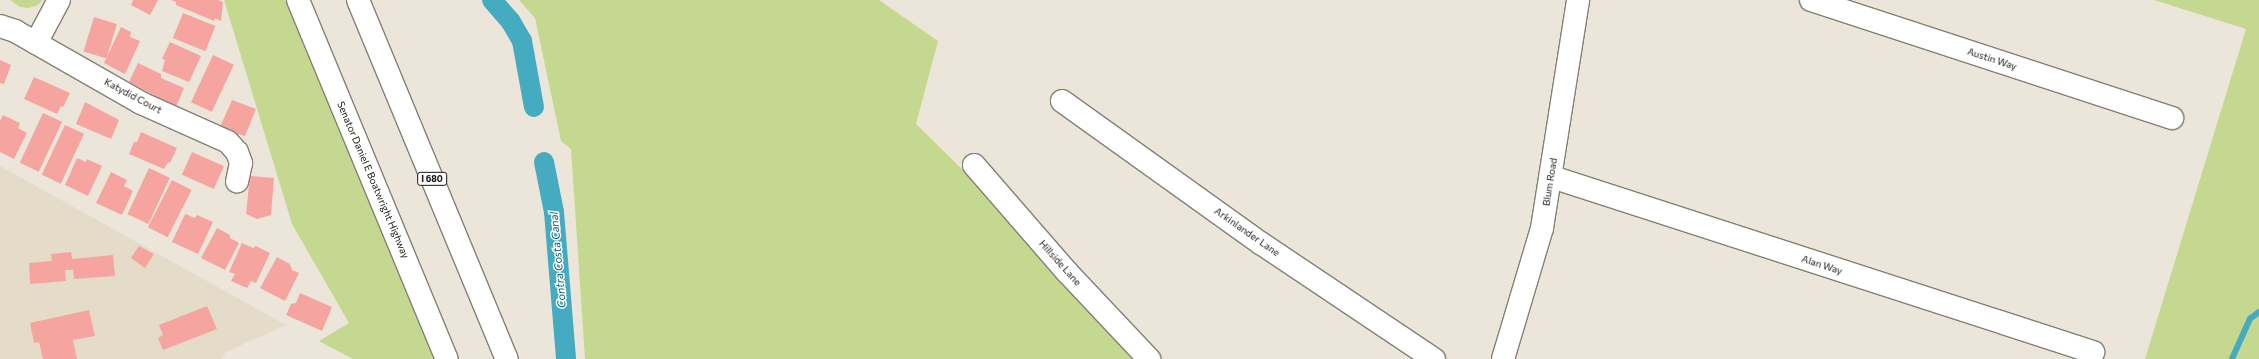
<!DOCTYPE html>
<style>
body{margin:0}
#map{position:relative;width:2259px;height:359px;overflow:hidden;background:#ece6da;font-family:Commissioner,sans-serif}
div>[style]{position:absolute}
.built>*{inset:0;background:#e4dcc9}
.green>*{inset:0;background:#c5d88f}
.stream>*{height:5.5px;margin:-2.75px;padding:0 2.75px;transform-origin:2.75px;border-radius:2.75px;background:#44abc1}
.canal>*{height:20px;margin:-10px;padding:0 10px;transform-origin:10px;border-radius:10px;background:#44abc1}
.building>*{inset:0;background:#f6a49f;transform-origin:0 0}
.roads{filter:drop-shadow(1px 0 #848075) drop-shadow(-1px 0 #848075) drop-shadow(0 1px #848075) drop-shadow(0 -1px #848075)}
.minor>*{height:22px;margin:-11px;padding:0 11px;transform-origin:11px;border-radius:11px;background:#fff}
.highway>*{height:22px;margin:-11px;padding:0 11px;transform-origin:11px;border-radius:11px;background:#fff}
span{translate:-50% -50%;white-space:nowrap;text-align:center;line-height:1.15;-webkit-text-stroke:3px #fff;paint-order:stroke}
.shield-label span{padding:1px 3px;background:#fff;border:1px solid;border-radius:3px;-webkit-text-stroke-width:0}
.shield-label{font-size:9px;color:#181612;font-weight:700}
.street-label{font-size:10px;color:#181612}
.water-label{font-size:11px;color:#005a6a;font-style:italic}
</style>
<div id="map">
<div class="built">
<div style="clip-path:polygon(0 166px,286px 325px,226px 352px,221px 359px,0 359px)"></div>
</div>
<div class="green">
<div style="clip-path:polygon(10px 0,43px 0,36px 6px,28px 8px,20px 7px)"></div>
<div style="clip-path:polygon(224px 0,298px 0,447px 359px,353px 359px,319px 341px,349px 323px,292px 224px)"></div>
<div style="clip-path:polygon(519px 0,879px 0,938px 41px,916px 124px,1067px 272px,1149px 359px,585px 359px,571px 149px,561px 141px,535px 18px)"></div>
<div style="clip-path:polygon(2154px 0,2259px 0,2259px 359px,2145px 359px,2246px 29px)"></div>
</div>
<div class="stream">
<div style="left:2232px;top:359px;width:44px;rotate:-65.8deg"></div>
<div style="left:2250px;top:319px;width:11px;rotate:-38deg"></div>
</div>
<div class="canal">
<div style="left:492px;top:0;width:29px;rotate:49deg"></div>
<div style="left:511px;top:22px;width:22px;rotate:60deg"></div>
<div style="left:522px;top:41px;width:67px;rotate:79.7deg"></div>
<div style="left:544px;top:162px;width:51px;rotate:78.7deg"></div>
<div style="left:554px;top:212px;width:147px;rotate:85.3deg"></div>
</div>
<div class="building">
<div style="clip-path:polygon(133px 0,158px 0,150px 15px,131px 5px)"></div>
<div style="clip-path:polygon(171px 0,218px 0,223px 2px,221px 21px,215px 18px,214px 21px,176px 5px,176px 2px)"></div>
<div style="left:183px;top:13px;width:35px;height:27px;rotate:22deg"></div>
<div style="left:94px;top:17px;width:24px;height:36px;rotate:17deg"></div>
<div style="clip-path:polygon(121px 27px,131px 32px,130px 37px,140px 41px,125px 74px,104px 63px)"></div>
<div style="clip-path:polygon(170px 42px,201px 56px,189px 82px,162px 71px,165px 60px,162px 59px)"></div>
<div style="left:213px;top:55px;width:23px;height:52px;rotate:25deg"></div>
<div style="clip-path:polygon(0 60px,11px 65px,4px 84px,0 83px)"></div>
<div style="clip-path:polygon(138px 63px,161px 74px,161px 78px,184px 88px,176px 107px,129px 82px)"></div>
<div style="clip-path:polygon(34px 77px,70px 93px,63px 107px,61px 106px,57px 114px,24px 99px)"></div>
<div style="clip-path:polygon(232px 100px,256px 109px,245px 136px,238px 134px,237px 137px,220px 127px)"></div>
<div style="clip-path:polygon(85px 102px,119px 120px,111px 139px,76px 124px)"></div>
<div style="left:43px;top:113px;width:21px;height:55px;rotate:25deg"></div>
<div style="clip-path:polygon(3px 115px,20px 123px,18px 128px,27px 133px,14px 159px,0 152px,0 121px)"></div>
<div style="left:65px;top:125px;width:21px;height:55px;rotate:25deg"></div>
<div style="clip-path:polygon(141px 132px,177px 148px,170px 163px,168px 162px,164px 169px,129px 154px,134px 142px,137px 142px)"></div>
<div style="left:192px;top:152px;width:35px;height:25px;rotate:24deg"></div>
<div style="clip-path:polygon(77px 158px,86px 162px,87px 159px,102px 166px,88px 196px,65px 185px)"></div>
<div style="left:149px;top:168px;width:23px;height:51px;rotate:25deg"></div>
<div style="clip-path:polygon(111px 172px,127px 180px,124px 186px,133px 191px,122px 215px,96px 203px)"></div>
<div style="clip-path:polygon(250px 176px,274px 178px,271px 215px,257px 219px,246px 214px)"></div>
<div style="left:172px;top:180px;width:22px;height:53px;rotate:27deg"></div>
<div style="clip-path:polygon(185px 214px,195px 218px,197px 215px,213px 222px,198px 254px,172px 242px)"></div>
<div style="clip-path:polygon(217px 228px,230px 235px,230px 238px,239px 243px,225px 270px,201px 258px)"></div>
<div style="clip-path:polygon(242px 243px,253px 248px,256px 246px,270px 253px,256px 283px,251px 281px,247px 288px,231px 281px,235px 274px,229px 272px)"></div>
<div style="clip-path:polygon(139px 246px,154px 254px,145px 268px,131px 258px)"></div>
<div style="clip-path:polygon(71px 252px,72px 259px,113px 255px,115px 276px,74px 279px,73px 270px,65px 270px,66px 281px,30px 284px,29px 263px,52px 261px,51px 254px)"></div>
<div style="clip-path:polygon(277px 257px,290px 264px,292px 270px,299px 273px,285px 301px,260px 288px)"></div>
<div style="clip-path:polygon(300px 293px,332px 307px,322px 331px,286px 315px,291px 304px,296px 303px)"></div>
<div style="clip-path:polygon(207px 306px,217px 329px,163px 350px,158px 338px,163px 335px,159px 325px)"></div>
<div style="clip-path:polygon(89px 310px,95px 336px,73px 340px,77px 359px,43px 359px,39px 342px,34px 343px,30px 323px)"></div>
</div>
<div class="roads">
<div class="minor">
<div style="left:1811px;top:0;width:380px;rotate:18.1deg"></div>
<div style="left:0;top:26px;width:16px;rotate:18deg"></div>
<div style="left:15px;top:31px;width:145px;rotate:29.7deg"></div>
<div style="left:141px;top:103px;width:95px;rotate:24.1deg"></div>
<div style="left:228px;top:142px;width:13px;rotate:48deg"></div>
<div style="left:237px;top:152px;width:12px;rotate:70deg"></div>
<div style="left:241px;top:163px;width:19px;rotate:102deg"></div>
<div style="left:36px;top:43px;width:49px;rotate:-61.9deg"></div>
<div style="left:1062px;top:101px;width:246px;rotate:35.6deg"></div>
<div style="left:1262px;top:244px;width:207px;rotate:33.8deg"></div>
<div style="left:974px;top:165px;width:142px;rotate:49deg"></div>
<div style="left:1067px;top:272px;width:120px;rotate:46.7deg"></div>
<div style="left:1552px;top:177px;width:569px;rotate:17.93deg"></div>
<div style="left:1503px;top:359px;width:137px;rotate:-73.4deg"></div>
<div style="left:1542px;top:228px;width:231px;rotate:-81deg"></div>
</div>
<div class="highway">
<div style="left:298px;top:0;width:389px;rotate:67.5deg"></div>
<div style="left:358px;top:0;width:389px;rotate:67.5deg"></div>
</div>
</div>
<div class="shield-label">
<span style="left:432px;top:179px">I 680</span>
</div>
<div class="street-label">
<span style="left:1992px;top:59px;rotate:18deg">Austin Way</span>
<span style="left:133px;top:96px;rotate:28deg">Katydid Court</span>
<span style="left:373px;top:180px;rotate:67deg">Senator Daniel E Boatwright Highway</span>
<span style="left:1550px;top:182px;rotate:-81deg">Blum Road</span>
<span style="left:1247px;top:232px;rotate:35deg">Arkinlander Lane</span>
<span style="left:1060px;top:263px;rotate:48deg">Hillside Lane</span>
<span style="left:1822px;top:265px;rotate:18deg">Alan Way</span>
</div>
<div class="water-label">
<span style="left:558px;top:260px;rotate:-95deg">Contra Costa Canal</span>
</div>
</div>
